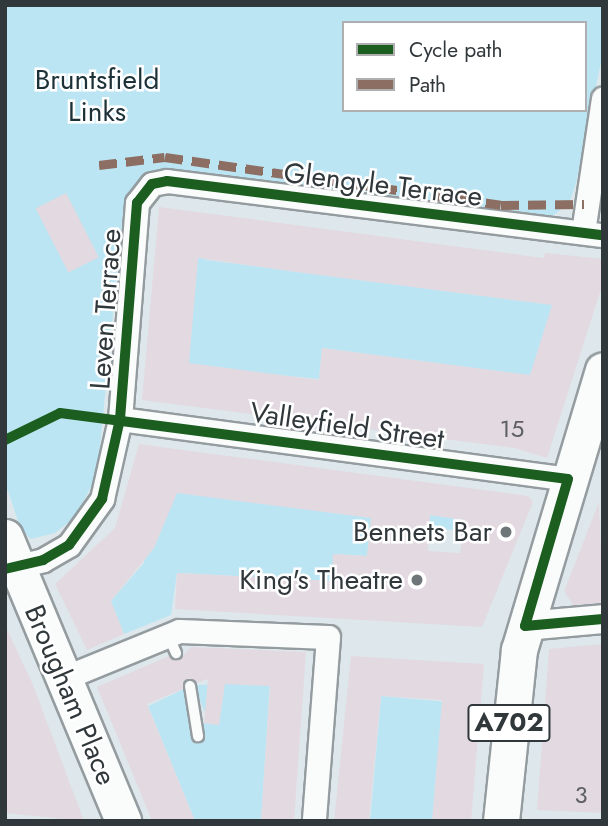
<!DOCTYPE html>
<style>
body{margin:0}
#map{position:relative;width:608px;height:826px;overflow:hidden;background:#dee8ec;font-family:Jost,sans-serif}
div>[style]{position:absolute}
.green>*{inset:0;background:#bce5f3;transform-origin:0 0}
.building>*{inset:0;background:#e3d9e1;transform-origin:0 0}
.roads{filter:drop-shadow(2px 0 #949c9f) drop-shadow(-2px 0 #949c9f) drop-shadow(0 2px #949c9f) drop-shadow(0 -2px #949c9f)}
.service>*{height:10px;margin:-5px;padding:0 5px;transform-origin:5px;border-radius:5px;background:#fafcfc}
.minor>*{height:23px;margin:-11.5px;padding:0 11.5px;transform-origin:11.5px;border-radius:11.5px;background:#fafcfc}
.tertiary>*{height:28px;margin:-14px;padding:0 14px;transform-origin:14px;border-radius:14px;background:#fafcfc}
.primary>*{height:35px;margin:-17.5px;padding:0 17.5px;transform-origin:17.5px;border-radius:17.5px;background:#fafcfc}
.quiet>*{height:9px;margin-top:-4.5px;transform-origin:0;background:repeating-linear-gradient(90deg,#8d6e63 0 18px,transparent 0 27px)}
.cycleway>*{height:10px;margin:-5px;padding:0 5px;transform-origin:5px;border-radius:5px;background:#1b5e20}
.dots>*{width:19px;height:19px;translate:-50% -50%;box-sizing:border-box;border:4px solid #fff;border-radius:50%}
span{translate:-50% -50%;white-space:nowrap;text-align:center;line-height:1.15;-webkit-text-stroke:5px #fff;paint-order:stroke}
.number-label{font-size:24px;color:#5e6064}
.number-label span{-webkit-text-stroke-width:0}
.shield-label span{padding:2px 5px;background:#fff;border:2px solid;border-radius:5px;-webkit-text-stroke-width:0}
.shield-label{font-size:26px;color:#31383b;font-weight:700}
.park-label{font-size:28px;color:#1c3138}
.street-label{font-size:28px;color:#31383b}
.poi-label{font-size:28px;color:#31383b}
.right{translate:-100% -50%;text-align:right}
.frame{position:absolute;inset:0;border:7px solid #31383b;pointer-events:none}
.legend{position:absolute;left:342px;top:21px;width:245px;height:91px;box-sizing:border-box;background:#fff;border:2px solid #adafb1;margin:0;padding:9px 12px;list-style:none;font-size:21px;color:#31383b}
.legend li{display:flex;align-items:center;gap:14px;height:35px}
.legend b{width:35px;border:2px solid #adafb1}
</style>
<div id="map">
<div class="green">
<div style="clip-path:polygon(evenodd,5px 5px,603px 5px,603px 53px,576px 183px,570px 201px,553px 216px,289px 184px,135px 191px,124px 204px,97px 476px,75px 517px,55px 533px,31px 539px,21px 530px,5px 482px,5px 5px,344px 23px,585px 23px,585px 110px,344px 110px,344px 23px)"></div>
<div style="clip-path:polygon(198px 250px,207px 260px,530px 302px,561px 296px,534px 376px,322px 348px,319px 379px,186px 366px)"></div>
<div style="clip-path:polygon(177px 490px,386px 520px,387px 510px,454px 518px,453px 530px,409px 528px,404px 540px,369px 537px,367px 556px,334px 554px,332px 581px,177px 573px,171px 615px,124px 634px,106px 591px,116px 595px,143px 564px)"></div>
<div style="clip-path:polygon(270px 682px,261px 821px,195px 821px,148px 706px,186px 688px,192px 742px,201px 743px,203px 723px,219px 725px,220px 713px,204px 711px,194px 685px)"></div>
<div style="left:381px;top:696px;width:65px;height:126px;rotate:5deg"></div>
</div>
<div class="building">
<div style="left:66px;top:193px;width:72px;height:34px;rotate:63deg"></div>
<div style="clip-path:polygon(evenodd,159px 207px,544px 258px,545px 253px,603px 259px,603px 283px,547px 458px,514px 448px,142px 400px,159px 207px,198px 258px,304px 273px,552px 305px,530px 375px,322px 348px,319px 380px,235px 369px,189px 363px,198px 258px)"></div>
<div style="clip-path:polygon(evenodd,139px 444px,528px 496px,533px 502px,482px 627px,175px 609px,177px 573px,332px 581px,333px 554px,367px 556px,371px 518px,177px 493px,154px 548px,111px 601px,124px 634px,87px 650px,55px 584px,115px 528px,139px 444px,430px 515px,465px 520px,460px 553px,428px 551px,430px 515px)"></div>
<div style="clip-path:polygon(599px 502px,603px 603px,573px 605px,564px 591px)"></div>
<div style="clip-path:polygon(6px 627px,33px 685px,84px 821px,5px 813px)"></div>
<div style="clip-path:polygon(603px 644px,603px 813px,537px 810px,549px 649px)"></div>
<div style="clip-path:polygon(191px 647px,306px 652px,294px 821px,261px 821px,270px 686px,225px 684px,219px 725px,204px 723px,208px 679px,197px 683px,189px 678px,183px 689px,147px 704px,195px 821px,152px 821px,97px 687px,169px 656px,179px 660px)"></div>
<div style="clip-path:polygon(351px 656px,484px 664px,471px 821px,432px 821px,442px 700px,381px 696px,369px 821px,334px 821px)"></div>
</div>
<div class="roads">
<div class="service">
<div style="left:168px;top:635px;width:20px;rotate:66deg"></div>
<div style="left:190px;top:686px;width:51px;rotate:80.9deg"></div>
</div>
<div class="minor">
<div style="left:583px;top:232px;width:135px;rotate:-81.5deg"></div>
<div style="left:120px;top:419px;width:452px;rotate:7.6deg"></div>
<div style="left:5px;top:569px;width:39px;rotate:-13deg"></div>
<div style="left:43px;top:560px;width:30px;rotate:-30deg"></div>
<div style="left:69px;top:545px;width:57px;rotate:-54.3deg"></div>
<div style="left:102px;top:499px;width:82px;rotate:-77.3deg"></div>
<div style="left:120px;top:419px;width:217px;rotate:-85.5deg"></div>
<div style="left:137px;top:203px;width:24px;rotate:-52deg"></div>
<div style="left:152px;top:184px;width:15px;rotate:-11deg"></div>
<div style="left:167px;top:181px;width:439px;rotate:7.1deg"></div>
<div style="left:64px;top:678px;width:124px;rotate:-22.2deg"></div>
<div style="left:179px;top:631px;width:149px;rotate:2.3deg"></div>
<div style="left:328px;top:637px;width:185px;rotate:94.4deg"></div>
</div>
<div class="tertiary">
<div style="left:525px;top:626px;width:78px;rotate:-5.1deg"></div>
</div>
<div class="primary">
<div style="left:5px;top:537px;width:308px;rotate:67.4deg"></div>
<div style="left:501px;top:821px;width:172px;rotate:-84deg"></div>
<div style="left:519px;top:650px;width:292px;rotate:-73.3deg"></div>
</div>
</div>
<div class="quiet">
<div style="left:99px;top:165px;width:66px;rotate:-6.9deg"></div>
<div style="left:165px;top:157px;width:339px;rotate:8.1deg"></div>
<div style="left:501px;top:205px;width:83px;rotate:-0.7deg"></div>
</div>
<div class="cycleway">
<div style="left:5px;top:440px;width:61px;rotate:-26.1deg"></div>
<div style="left:60px;top:413px;width:512px;rotate:7.4deg"></div>
<div style="left:568px;top:479px;width:153px;rotate:106.3deg"></div>
<div style="left:525px;top:626px;width:78px;rotate:-5.1deg"></div>
<div style="left:5px;top:569px;width:39px;rotate:-13deg"></div>
<div style="left:43px;top:560px;width:30px;rotate:-30deg"></div>
<div style="left:69px;top:545px;width:57px;rotate:-54.3deg"></div>
<div style="left:102px;top:499px;width:82px;rotate:-77.3deg"></div>
<div style="left:120px;top:419px;width:217px;rotate:-85.5deg"></div>
<div style="left:137px;top:203px;width:24px;rotate:-52deg"></div>
<div style="left:152px;top:184px;width:15px;rotate:-11deg"></div>
<div style="left:167px;top:181px;width:439px;rotate:7.1deg"></div>
</div>
<div class="dots">
<div style="left:506px;top:532px;background:#6e7679"></div>
<div style="left:417px;top:580px;background:#6e7679"></div>
</div>
<div class="number-label">
<span style="left:512px;top:429px">15</span>
<span style="left:581px;top:795px">3</span>
</div>
<div class="shield-label">
<span style="left:509px;top:723px">A702</span>
</div>
<div class="park-label">
<span style="left:97px;top:96px">Bruntsfield<br>Links</span>
</div>
<div class="street-label">
<span style="left:383px;top:185px;rotate:7deg">Glengyle Terrace</span>
<span style="left:106px;top:309px;rotate:-86deg">Leven Terrace</span>
<span style="left:347px;top:426px;rotate:8deg">Valleyfield Street</span>
<span style="left:70px;top:695px;rotate:67deg">Brougham Place</span>
</div>
<div class="poi-label">
<span class="right" style="left:492px;top:532px">Bennets Bar</span>
<span class="right" style="left:403px;top:580px">King's Theatre</span>
</div>
<div class="frame"></div>
<ul class="legend">
<li><b style="height:9px;background:#1b5e20"></b>Cycle path</li>
<li><b style="height:9px;background:#8d6e63"></b>Path</li>
</ul>
</div>
